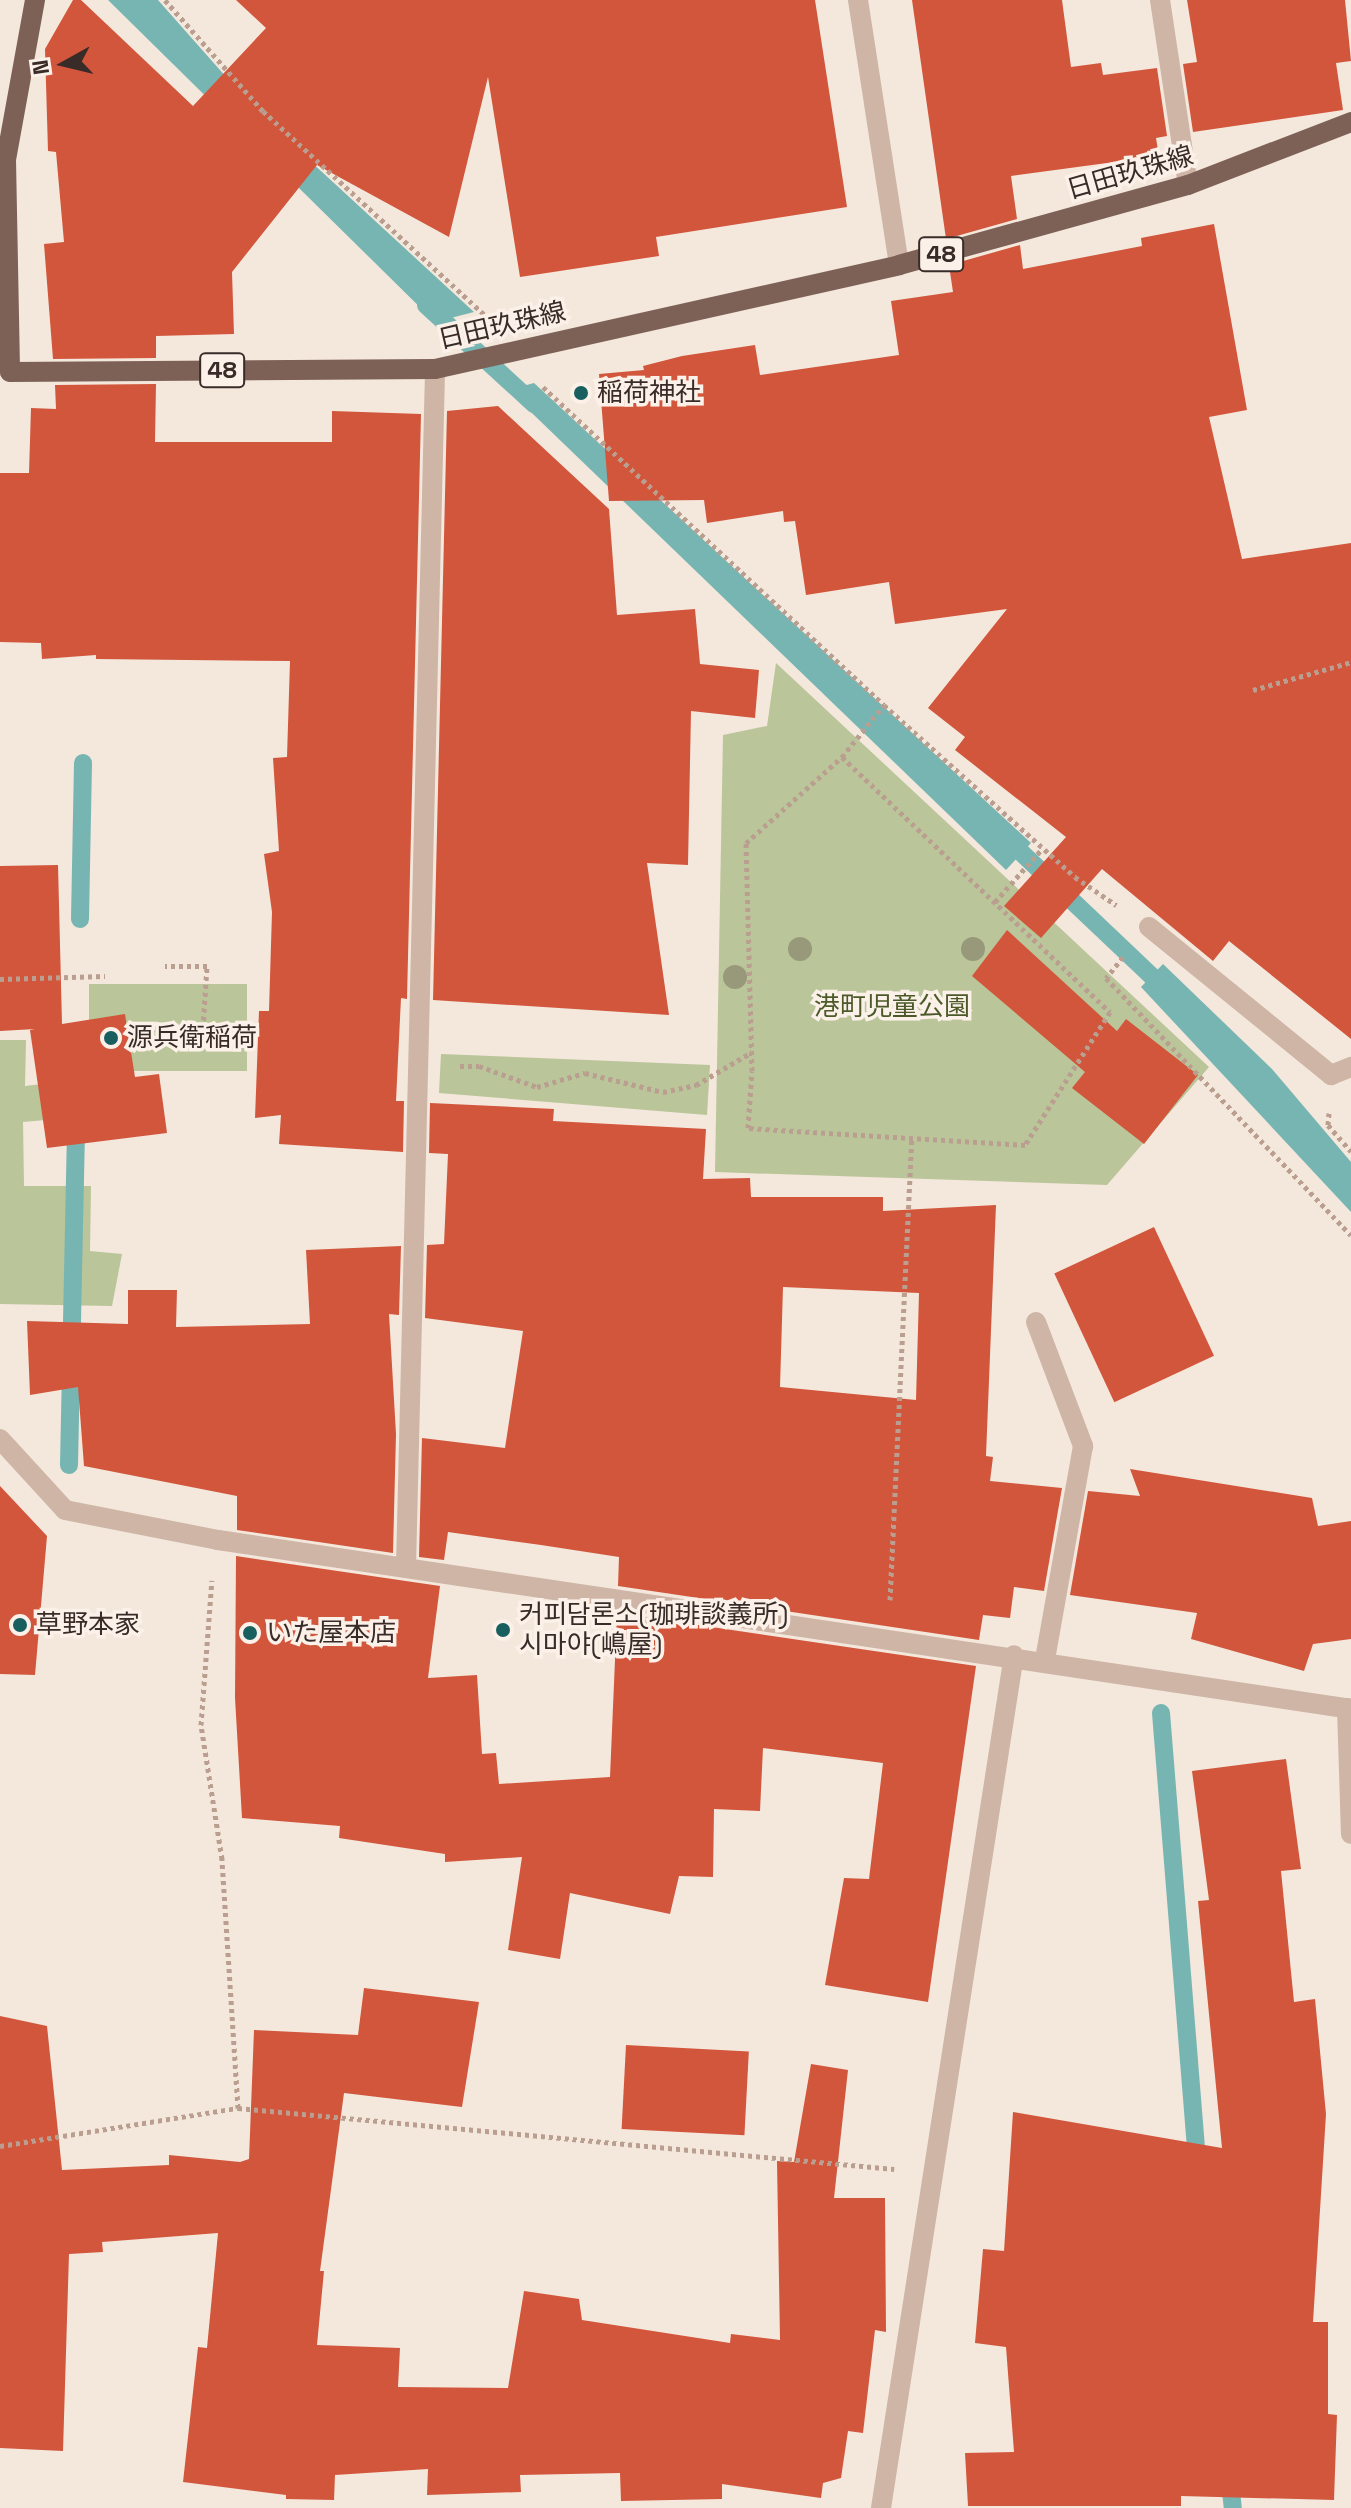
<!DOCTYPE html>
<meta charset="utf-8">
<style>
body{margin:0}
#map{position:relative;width:1351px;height:2508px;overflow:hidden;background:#f4e7dc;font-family:"Space Grotesk","Noto Sans JP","Noto Sans KR",sans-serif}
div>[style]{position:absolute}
.green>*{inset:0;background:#bac59a;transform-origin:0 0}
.water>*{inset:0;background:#77b5b3}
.stream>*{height:18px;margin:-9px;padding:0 9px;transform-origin:9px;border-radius:9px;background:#77b5b3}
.building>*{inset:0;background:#d2563c;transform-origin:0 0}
.path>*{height:5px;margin-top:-2.5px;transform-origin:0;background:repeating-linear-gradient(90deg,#ba9f90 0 4px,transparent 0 8px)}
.minor>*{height:20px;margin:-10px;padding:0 10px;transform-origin:10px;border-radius:10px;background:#ceb5a6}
.major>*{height:20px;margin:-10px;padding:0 10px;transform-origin:10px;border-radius:10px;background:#7d6157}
.trees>*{width:24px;height:24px;margin:-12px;border-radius:50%;background:#98997a}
.dots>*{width:22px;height:22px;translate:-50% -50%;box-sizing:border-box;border:4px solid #fbf1e9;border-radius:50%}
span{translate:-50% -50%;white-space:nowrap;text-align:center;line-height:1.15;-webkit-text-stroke:7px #fbf1e9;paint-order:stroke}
.shield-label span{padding:2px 6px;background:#fbf1e9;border:2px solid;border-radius:6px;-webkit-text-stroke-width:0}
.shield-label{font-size:24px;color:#392c28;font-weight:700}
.street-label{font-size:26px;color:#392c28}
.poi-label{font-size:26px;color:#392c28}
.left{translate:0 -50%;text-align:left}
.park-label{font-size:26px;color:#4c5a29}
.north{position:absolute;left:24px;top:24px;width:80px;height:80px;-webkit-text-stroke:6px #fbf1e9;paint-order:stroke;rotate:262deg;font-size:22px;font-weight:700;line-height:32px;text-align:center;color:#392c28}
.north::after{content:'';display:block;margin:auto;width:28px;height:36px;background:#392c28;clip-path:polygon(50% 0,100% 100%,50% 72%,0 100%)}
</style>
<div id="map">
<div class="green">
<div style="clip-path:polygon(776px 663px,1209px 1067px,1107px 1185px,715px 1172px,723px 735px,767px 726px)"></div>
<div style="left:89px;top:984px;width:158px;height:87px"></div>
<div style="clip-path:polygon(0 1040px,26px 1040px,25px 1086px,94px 1078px,90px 1116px,23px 1122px,24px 1186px,91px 1186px,90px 1251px,122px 1254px,112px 1306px,0 1304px)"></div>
<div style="clip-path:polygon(441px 1054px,710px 1065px,707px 1115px,439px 1093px)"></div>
</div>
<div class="water">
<div style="clip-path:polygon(108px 0,158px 0,258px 113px,474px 312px,435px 322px)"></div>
<div style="clip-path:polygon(534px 383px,1031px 843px,1006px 870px,508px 390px)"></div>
<div style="clip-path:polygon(1163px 964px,1272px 1069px,1351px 1162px,1351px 1212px,1141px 987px)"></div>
</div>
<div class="stream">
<div style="left:426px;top:305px;width:147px;rotate:42.5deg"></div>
<div style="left:1006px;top:838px;width:222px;rotate:43.5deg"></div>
<div style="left:80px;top:919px;width:156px;rotate:-88.9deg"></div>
<div style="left:69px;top:1465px;width:345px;rotate:-88.8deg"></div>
<div style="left:1161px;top:1713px;width:453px;rotate:85.4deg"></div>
<div style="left:1229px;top:2472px;width:36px;rotate:84deg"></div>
</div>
<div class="building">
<div style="clip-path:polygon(73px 0,81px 0,193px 106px,266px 28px,236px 0,815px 0,847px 207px,656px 237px,659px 256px,520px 277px,488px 77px,449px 237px,317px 165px,232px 272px,234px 334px,156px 336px,156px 358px,53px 359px,44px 244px,64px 242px,56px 152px,48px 151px,45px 49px)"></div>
<div style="clip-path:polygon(912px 0,1062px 0,1071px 67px,1101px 63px,1103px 75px,1157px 68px,1167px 136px,1156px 138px,1159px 156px,1011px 176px,1017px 219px,946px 239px)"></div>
<div style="clip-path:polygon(1187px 0,1345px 0,1351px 61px,1336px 63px,1343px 110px,1193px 132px,1183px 64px,1197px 62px)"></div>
<div style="clip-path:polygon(1214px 224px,1247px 410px,1209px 417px,1242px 559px,1351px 543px,1351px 1039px,1229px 941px,1213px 961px,1102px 869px,1041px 938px,1004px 906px,1066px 837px,955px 750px,965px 737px,928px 708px,1007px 609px,895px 624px,889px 582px,806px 595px,795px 521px,784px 522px,783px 511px,707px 523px,704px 500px,609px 501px,599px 374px,644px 370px,643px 366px,682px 356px,755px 345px,760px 375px,899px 355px,891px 301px,953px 292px,949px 265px,1020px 245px,1023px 269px,1142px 246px,1141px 238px)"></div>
<div style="clip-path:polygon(156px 384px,155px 442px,332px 442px,332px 411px,421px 414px,407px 999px,401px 998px,396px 1101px,404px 1101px,403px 1152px,279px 1144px,281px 1115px,255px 1118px,259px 1011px,269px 1011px,272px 912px,264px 854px,279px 851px,273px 758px,287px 757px,290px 661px,96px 659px,96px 655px,42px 659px,41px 643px,0 642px,0 473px,29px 473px,31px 408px,56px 409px,55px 385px)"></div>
<div style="clip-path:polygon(498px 406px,609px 509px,617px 615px,695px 609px,700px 664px,759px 670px,755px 718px,691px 711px,688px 865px,647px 863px,669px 1015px,433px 1000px,447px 411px)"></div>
<div style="clip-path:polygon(58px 865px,62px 1024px,125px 1014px,135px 1077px,159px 1074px,167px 1133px,47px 1148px,30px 1030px,35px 1029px,0 1031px,0 866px)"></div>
<div style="clip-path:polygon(1007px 930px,1117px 1031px,1126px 1019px,1198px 1075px,1144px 1144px,1072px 1088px,1085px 1072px,972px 976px)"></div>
<div style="clip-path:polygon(evenodd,430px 1103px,554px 1109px,553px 1121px,706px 1129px,703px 1179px,750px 1178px,751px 1197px,883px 1197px,883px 1211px,996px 1205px,986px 1456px,993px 1457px,990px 1481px,1062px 1488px,1044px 1591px,1014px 1587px,1010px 1618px,983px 1615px,979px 1640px,618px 1586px,619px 1557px,541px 1545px,448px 1532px,444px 1560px,419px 1557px,422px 1438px,505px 1448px,523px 1331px,425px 1318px,427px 1245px,444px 1244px,448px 1154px,429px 1153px,430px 1103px,783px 1287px,919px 1293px,916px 1400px,780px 1387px,783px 1287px)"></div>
<div style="left:1154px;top:1227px;width:142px;height:110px;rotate:65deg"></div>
<div style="clip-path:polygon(401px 1246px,399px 1315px,389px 1314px,396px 1434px,393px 1553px,237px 1530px,237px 1496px,84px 1466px,78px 1387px,30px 1395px,27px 1321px,128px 1324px,128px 1290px,177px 1290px,176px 1327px,310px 1324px,306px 1250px)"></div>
<div style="clip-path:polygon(1130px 1469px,1312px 1498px,1318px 1526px,1351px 1521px,1351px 1639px,1313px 1644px,1304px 1671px,1191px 1639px,1197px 1613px,1070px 1595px,1088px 1491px,1140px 1496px)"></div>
<div style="clip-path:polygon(0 1486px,47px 1536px,35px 1675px,0 1674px)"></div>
<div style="clip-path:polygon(236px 1556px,440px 1586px,428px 1678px,477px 1675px,482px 1754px,496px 1753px,499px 1784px,610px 1777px,617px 1613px,976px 1666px,928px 2002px,825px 1985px,844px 1878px,869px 1879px,883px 1763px,763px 1748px,760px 1811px,714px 1809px,713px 1877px,679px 1876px,670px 1914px,570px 1893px,560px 1959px,508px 1950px,522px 1857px,445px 1862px,445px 1854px,339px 1838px,340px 1826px,242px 1818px,235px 1698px)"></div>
<div style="clip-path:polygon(1286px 1759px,1301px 1869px,1281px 1871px,1294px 2002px,1315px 1999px,1326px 2114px,1313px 2322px,1328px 2322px,1328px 2414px,1337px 2415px,1334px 2500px,1181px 2496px,1181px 2506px,968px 2506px,965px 2453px,1014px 2452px,1006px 2347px,975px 2343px,983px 2249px,1004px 2251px,1013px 2112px,1222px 2148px,1198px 1901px,1209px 1900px,1192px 1771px)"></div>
<div style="clip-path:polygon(364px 1988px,479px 2002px,462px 2107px,344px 2093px,320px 2271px,324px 2271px,317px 2345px,400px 2348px,398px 2387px,508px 2388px,524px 2291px,579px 2299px,582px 2320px,730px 2343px,731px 2334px,780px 2340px,777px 2161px,794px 2162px,811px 2064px,848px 2070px,834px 2198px,885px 2198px,886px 2332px,875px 2330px,863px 2433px,848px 2431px,841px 2478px,823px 2483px,821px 2498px,722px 2484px,722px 2499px,621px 2501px,620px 2473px,520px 2475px,521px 2492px,427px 2495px,428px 2469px,335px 2475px,334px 2500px,286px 2499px,286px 2495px,183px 2482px,198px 2347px,207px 2348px,218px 2233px,102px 2242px,103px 2252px,69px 2254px,63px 2451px,0 2448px,0 2016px,47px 2026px,62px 2170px,169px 2165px,169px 2155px,240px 2162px,249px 2159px,254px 2030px,358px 2035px)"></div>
<div style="left:626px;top:2045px;width:123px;height:84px;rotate:3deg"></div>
</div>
<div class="path">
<div style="left:165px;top:0;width:148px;rotate:48.6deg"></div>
<div style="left:263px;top:111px;width:301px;rotate:42.6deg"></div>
<div style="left:543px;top:387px;width:466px;rotate:43deg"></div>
<div style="left:884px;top:705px;width:257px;rotate:42deg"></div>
<div style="left:1075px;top:877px;width:50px;rotate:34.3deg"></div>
<div style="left:1253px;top:690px;width:102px;rotate:-15.9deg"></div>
<div style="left:842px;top:757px;width:370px;rotate:43.6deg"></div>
<div style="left:1110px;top:1012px;width:158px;rotate:122.6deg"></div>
<div style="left:1025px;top:1145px;width:278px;rotate:-176.5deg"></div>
<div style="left:748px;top:1128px;width:57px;rotate:-86deg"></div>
<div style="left:752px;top:1071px;width:228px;rotate:-91.5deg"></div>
<div style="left:746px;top:843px;width:129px;rotate:-41.9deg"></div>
<div style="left:842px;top:757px;width:67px;rotate:-51.1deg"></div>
<div style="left:995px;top:902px;width:72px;rotate:-48.4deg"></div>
<div style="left:1123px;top:957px;width:27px;rotate:129deg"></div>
<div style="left:1106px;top:978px;width:355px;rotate:46.4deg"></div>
<div style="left:0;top:979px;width:105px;rotate:-1.6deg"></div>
<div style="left:145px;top:1029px;width:58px;rotate:-1deg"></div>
<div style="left:203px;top:1028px;width:62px;rotate:-86.3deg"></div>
<div style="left:207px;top:966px;width:42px;rotate:180deg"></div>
<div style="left:460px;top:1066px;width:19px"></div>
<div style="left:479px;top:1066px;width:62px;rotate:19.9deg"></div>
<div style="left:537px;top:1087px;width:50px;rotate:-16.3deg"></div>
<div style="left:585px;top:1073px;width:80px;rotate:13.7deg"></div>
<div style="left:663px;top:1092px;width:34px;rotate:-12deg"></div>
<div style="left:696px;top:1085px;width:65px;rotate:-30.5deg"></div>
<div style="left:1329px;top:1113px;width:12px;rotate:95deg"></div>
<div style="left:1328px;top:1125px;width:35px;rotate:49deg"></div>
<div style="left:890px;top:1600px;width:462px;rotate:-87.3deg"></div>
<div style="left:238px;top:2108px;width:659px;rotate:5.31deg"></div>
<div style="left:0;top:2146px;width:241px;rotate:-9.1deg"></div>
<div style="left:238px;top:2108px;width:250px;rotate:-93.7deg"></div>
<div style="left:222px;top:1859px;width:136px;rotate:-98.9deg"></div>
<div style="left:201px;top:1725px;width:145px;rotate:-85.7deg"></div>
</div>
<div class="minor">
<div style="left:858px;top:0;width:268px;rotate:81.2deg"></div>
<div style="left:1160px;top:0;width:187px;rotate:81.4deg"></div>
<div style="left:1149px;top:927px;width:235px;rotate:39.1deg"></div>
<div style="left:1331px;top:1075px;width:22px;rotate:-22deg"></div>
<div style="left:1036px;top:1322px;width:133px;rotate:69.2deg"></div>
<div style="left:1083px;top:1446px;width:217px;rotate:100.1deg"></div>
<div style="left:0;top:1439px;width:96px;rotate:47.5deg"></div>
<div style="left:65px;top:1510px;width:156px;rotate:11.1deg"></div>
<div style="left:218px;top:1540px;width:1146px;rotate:8.48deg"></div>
<div style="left:406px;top:1567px;width:1198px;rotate:-88.61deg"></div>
<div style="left:1347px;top:1708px;width:126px;rotate:88.2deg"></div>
<div style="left:881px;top:2508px;width:863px;rotate:-81.14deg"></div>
</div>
<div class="major">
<div style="left:35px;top:0;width:163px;rotate:100.3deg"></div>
<div style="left:6px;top:160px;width:212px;rotate:88.9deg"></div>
<div style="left:10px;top:372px;width:425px;rotate:-0.4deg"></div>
<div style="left:435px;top:369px;width:476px;rotate:-12.6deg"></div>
<div style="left:899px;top:265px;width:300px;rotate:-15.5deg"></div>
<div style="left:1188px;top:185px;width:175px;rotate:-21.1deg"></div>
</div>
<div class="trees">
<div style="left:800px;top:949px"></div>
<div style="left:973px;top:949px"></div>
<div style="left:735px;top:977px"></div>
</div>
<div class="dots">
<div style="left:581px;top:393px;background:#195f5f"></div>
<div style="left:111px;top:1038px;background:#195f5f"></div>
<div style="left:20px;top:1625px;background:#195f5f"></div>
<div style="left:503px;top:1630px;background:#195f5f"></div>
<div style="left:250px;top:1633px;background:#195f5f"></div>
</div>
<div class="shield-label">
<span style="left:941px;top:254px">48</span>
<span style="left:222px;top:370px">48</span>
</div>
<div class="street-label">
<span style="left:1130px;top:173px;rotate:-16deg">日田玖珠線</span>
<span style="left:502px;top:326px;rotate:-13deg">日田玖珠線</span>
</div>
<div class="poi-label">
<span class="left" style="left:597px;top:393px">稲荷神社</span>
<span class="left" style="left:127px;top:1038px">源兵衛稲荷</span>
<span class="left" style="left:519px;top:1630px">커피담론소(珈琲談義所)<br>시마야(嶋屋)</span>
<span class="left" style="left:36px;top:1625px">草野本家</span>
<span class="left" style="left:266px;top:1633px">いた屋本店</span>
</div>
<div class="park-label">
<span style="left:892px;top:1007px">港町児童公園</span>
</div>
<div class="north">N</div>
</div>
